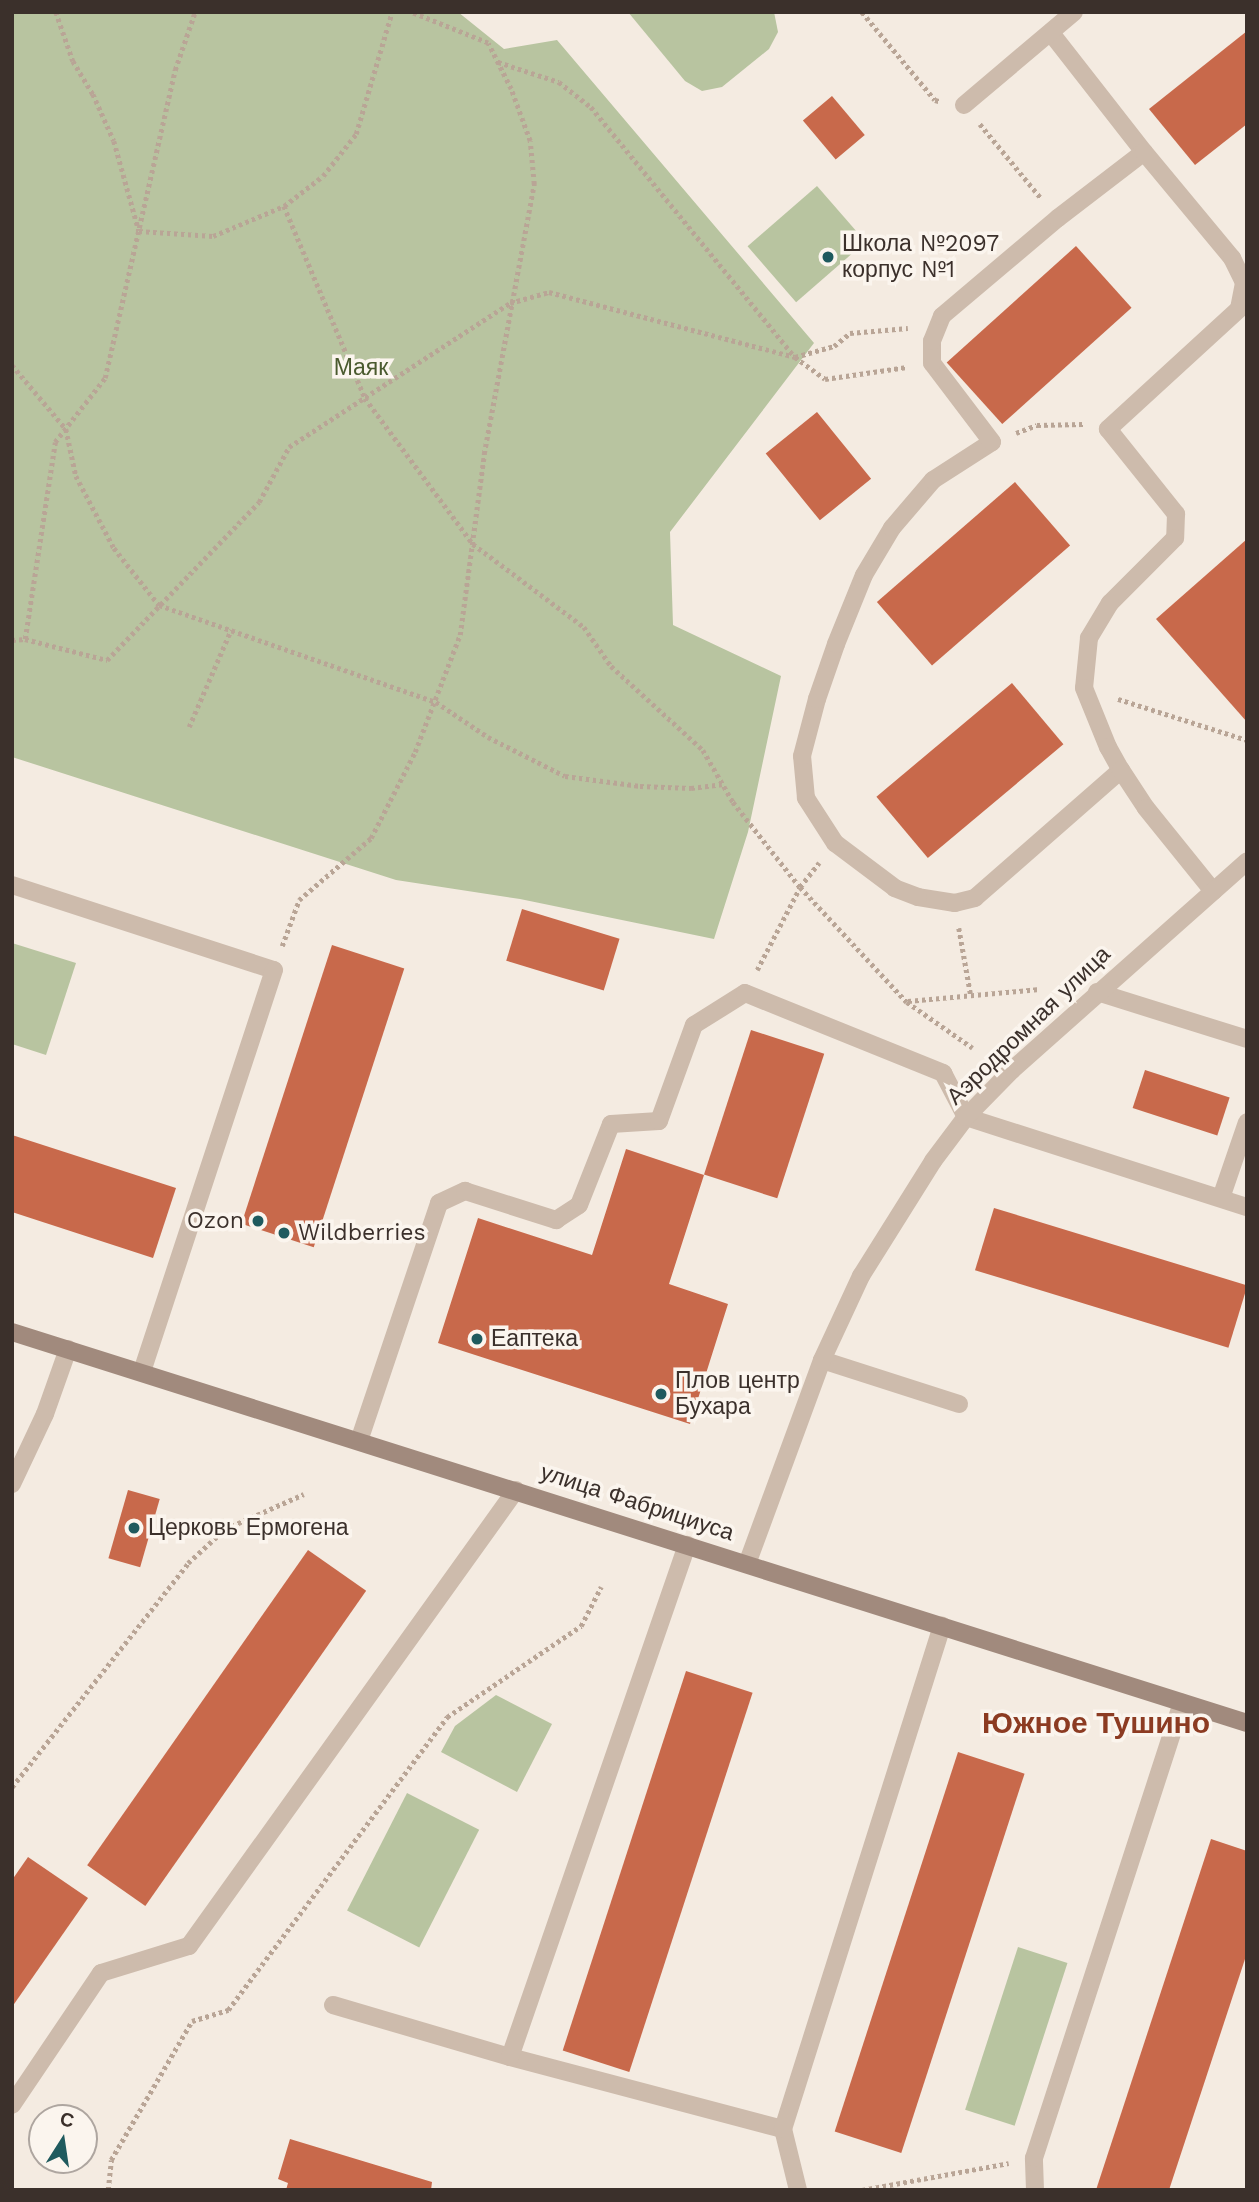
<!DOCTYPE html>
<meta charset="utf-8">
<style>
body{margin:0}
#map{position:relative;width:1259px;height:2202px;overflow:hidden;background:#f4ebe1;font-family:"Work Sans",sans-serif}
div>[style]{position:absolute}
.green>*{inset:0;background:#b8c4a0;transform-origin:0 0}
.building>*{inset:0;background:#c8694b;transform-origin:0 0}
.path>*{height:4.5px;margin-top:-2.25px;transform-origin:0;background:repeating-linear-gradient(90deg,#b9a596 0 3.5px,transparent 0 7px)}
.service>*{height:18px;margin:-9px;padding:0 9px;transform-origin:9px;border-radius:9px;background:#cdbbac}
.minor>*{height:18px;margin:-9px;padding:0 9px;transform-origin:9px;border-radius:9px;background:#cdbbac}
.secondary>*{height:18px;margin:-9px;padding:0 9px;transform-origin:9px;border-radius:9px;background:#a18a7d}
.dots>*{width:19px;height:19px;translate:-50% -50%;box-sizing:border-box;border:4px solid #fbf5ee;border-radius:50%}
span{translate:-50% -50%;white-space:nowrap;text-align:center;line-height:1.15;-webkit-text-stroke:7px #fbf5ee;paint-order:stroke}
.poi-label{font-size:23px;color:#3b302b}
.left{translate:0 -50%;text-align:left}
.right{translate:-100% -50%;text-align:right}
.park-label{font-size:23px;color:#4a5a2e}
.street-label{font-size:23px;color:#3b302b}
.district-label{font-size:30px;color:#8c3b22;font-weight:700}
.frame{position:absolute;inset:0;border:14px solid #3b302b;pointer-events:none}
.north{position:absolute;left:28px;top:2104px;width:70px;height:70px;box-sizing:border-box;background:#fbf5ee;border:2px solid #aea6a0;border-radius:50%;rotate:12deg;font-size:19px;font-weight:700;line-height:28px;text-align:center;color:#3b302b}
.north::after{content:'';display:block;margin:auto;width:24px;height:32px;background:#1f5a5e;clip-path:polygon(50% 0,100% 100%,50% 72%,0 100%)}
</style>
<div id="map">
<div class="green">
<div style="clip-path:polygon(12px 12px,458px 12px,504px 49px,557px 40px,814px 343px,670px 532px,673px 625px,781px 676px,748px 832px,714px 939px,520px 899px,396px 880px,12px 757px)"></div>
<div style="clip-path:polygon(628px 12px,774px 12px,778px 32px,769px 49px,722px 87px,702px 91px,685px 81px)"></div>
<div style="left:817px;top:186px;width:74px;height:92px;rotate:49deg"></div>
<div style="clip-path:polygon(12px 943px,76px 963px,46px 1055px,12px 1044px)"></div>
<div style="clip-path:polygon(496px 1695px,552px 1724px,517px 1792px,441px 1752px,455px 1726px)"></div>
<div style="left:407px;top:1793px;width:81px;height:132px;rotate:27deg"></div>
<div style="left:1018px;top:1947px;width:52px;height:171px;rotate:18deg"></div>
</div>
<div class="building">
<div style="clip-path:polygon(1247px 31px,1247px 124px,1195px 165px,1149px 109px)"></div>
<div style="left:832px;top:96px;width:51px;height:38px;rotate:50deg"></div>
<div style="left:1076px;top:246px;width:83px;height:174px;rotate:48deg"></div>
<div style="left:817px;top:412px;width:86px;height:66px;rotate:51deg"></div>
<div style="left:1015px;top:482px;width:84px;height:183px;rotate:49deg"></div>
<div style="clip-path:polygon(1247px 539px,1247px 722px,1156px 619px)"></div>
<div style="left:1012px;top:683px;width:80px;height:177px;rotate:50deg"></div>
<div style="left:522px;top:909px;width:102px;height:54px;rotate:17deg"></div>
<div style="left:332px;top:945px;width:76px;height:293px;rotate:18deg"></div>
<div style="left:751px;top:1030px;width:77px;height:152px;rotate:18deg"></div>
<div style="left:1145px;top:1070px;width:89px;height:40px;rotate:18deg"></div>
<div style="clip-path:polygon(12px 1135px,176px 1188px,153px 1258px,12px 1212px)"></div>
<div style="clip-path:polygon(626px 1149px,704px 1175px,669px 1284px,728px 1304px,690px 1424px,438px 1343px,478px 1218px,592px 1255px)"></div>
<div style="left:994px;top:1208px;width:265px;height:65px;rotate:17deg"></div>
<div style="left:128px;top:1490px;width:33px;height:71px;rotate:16deg"></div>
<div style="left:308px;top:1550px;width:71px;height:385px;rotate:35deg"></div>
<div style="left:686px;top:1671px;width:70px;height:399px;rotate:18deg"></div>
<div style="left:958px;top:1752px;width:70px;height:399px;rotate:18deg"></div>
<div style="clip-path:polygon(1211px 1839px,1247px 1851px,1247px 1953px,1169px 2190px,1096px 2190px)"></div>
<div style="clip-path:polygon(28px 1857px,88px 1898px,12px 2007px,12px 1880px)"></div>
<div style="clip-path:polygon(290px 2139px,432px 2182px,431px 2190px,286px 2190px,288px 2183px,278px 2179px)"></div>
</div>
<div class="path">
<div style="left:56px;top:12px;width:52px;rotate:70.9deg"></div>
<div style="left:73px;top:61px;width:39px;rotate:59deg"></div>
<div style="left:93px;top:94px;width:51px;rotate:65.9deg"></div>
<div style="left:114px;top:141px;width:93px;rotate:74.5deg"></div>
<div style="left:139px;top:231px;width:74px;rotate:3.9deg"></div>
<div style="left:213px;top:236px;width:77px;rotate:-22.9deg"></div>
<div style="left:284px;top:206px;width:49px;rotate:-37.6deg"></div>
<div style="left:323px;top:176px;width:53px;rotate:-51.8deg"></div>
<div style="left:356px;top:134px;width:127px;rotate:-73.6deg"></div>
<div style="left:862px;top:12px;width:114px;rotate:50.3deg"></div>
<div style="left:935px;top:100px;width:4px;rotate:14deg"></div>
<div style="left:498px;top:62px;width:64px;rotate:18.2deg"></div>
<div style="left:559px;top:82px;width:41px;rotate:38deg"></div>
<div style="left:591px;top:107px;width:323px;rotate:50.8deg"></div>
<div style="left:795px;top:357px;width:37px;rotate:36deg"></div>
<div style="left:825px;top:379px;width:83px;rotate:-8.3deg"></div>
<div style="left:980px;top:124px;width:96px;rotate:50.5deg"></div>
<div style="left:284px;top:206px;width:208px;rotate:67.1deg"></div>
<div style="left:365px;top:398px;width:182px;rotate:53.5deg"></div>
<div style="left:473px;top:544px;width:139px;rotate:36.8deg"></div>
<div style="left:584px;top:627px;width:47px;rotate:55.3deg"></div>
<div style="left:611px;top:666px;width:125px;rotate:42.4deg"></div>
<div style="left:703px;top:750px;width:60px;rotate:60deg"></div>
<div style="left:733px;top:802px;width:108px;rotate:51.8deg"></div>
<div style="left:800px;top:887px;width:157px;rotate:47.1deg"></div>
<div style="left:907px;top:1002px;width:80px;rotate:34.9deg"></div>
<div style="left:12px;top:365px;width:84px;rotate:49.8deg"></div>
<div style="left:66px;top:429px;width:48px;rotate:78deg"></div>
<div style="left:76px;top:476px;width:81px;rotate:62.2deg"></div>
<div style="left:114px;top:548px;width:73px;rotate:51.7deg"></div>
<div style="left:159px;top:605px;width:293px;rotate:19.3deg"></div>
<div style="left:436px;top:702px;width:63px;rotate:33.9deg"></div>
<div style="left:488px;top:737px;width:86px;rotate:26.9deg"></div>
<div style="left:565px;top:776px;width:76px;rotate:7.6deg"></div>
<div style="left:640px;top:786px;width:51px;rotate:2.2deg"></div>
<div style="left:691px;top:788px;width:31px;rotate:-7deg"></div>
<div style="left:1016px;top:433px;width:22px;rotate:-21deg"></div>
<div style="left:1037px;top:425px;width:46px;rotate:-1.2deg"></div>
<div style="left:25px;top:639px;width:85px;rotate:14.4deg"></div>
<div style="left:107px;top:660px;width:219px;rotate:-46.1deg"></div>
<div style="left:259px;top:502px;width:63px;rotate:-61.4deg"></div>
<div style="left:289px;top:447px;width:264px;rotate:-33.1deg"></div>
<div style="left:510px;top:303px;width:41px;rotate:-15.8deg"></div>
<div style="left:549px;top:292px;width:254px;rotate:14.8deg"></div>
<div style="left:795px;top:357px;width:41px;rotate:-15.8deg"></div>
<div style="left:834px;top:346px;width:21px;rotate:-39deg"></div>
<div style="left:850px;top:333px;width:58px;rotate:-4.9deg"></div>
<div style="left:12px;top:640px;width:13px;rotate:-4deg"></div>
<div style="left:25px;top:639px;width:199px;rotate:-81.3deg"></div>
<div style="left:55px;top:442px;width:81px;rotate:-52deg"></div>
<div style="left:105px;top:378px;width:316px;rotate:-77.2deg"></div>
<div style="left:175px;top:70px;width:61px;rotate:-71deg"></div>
<div style="left:1118px;top:699px;width:135px;rotate:17.6deg"></div>
<div style="left:189px;top:727px;width:106px;rotate:-66.6deg"></div>
<div style="left:959px;top:928px;width:69px;rotate:80deg"></div>
<div style="left:282px;top:946px;width:49px;rotate:-69.7deg"></div>
<div style="left:299px;top:900px;width:95px;rotate:-40.7deg"></div>
<div style="left:371px;top:838px;width:97px;rotate:-62.9deg"></div>
<div style="left:415px;top:752px;width:125px;rotate:-69deg"></div>
<div style="left:460px;top:635px;width:183px;rotate:-82.4deg"></div>
<div style="left:484px;top:454px;width:275px;rotate:-79.5deg"></div>
<div style="left:534px;top:184px;width:43px;rotate:-95.3deg"></div>
<div style="left:530px;top:141px;width:55px;rotate:-110.1deg"></div>
<div style="left:511px;top:89px;width:51px;rotate:-116.6deg"></div>
<div style="left:488px;top:43px;width:83px;rotate:-158.1deg"></div>
<div style="left:757px;top:970px;width:93px;rotate:-62.6deg"></div>
<div style="left:800px;top:887px;width:31px;rotate:-52deg"></div>
<div style="left:908px;top:1001px;width:132px;rotate:-5.2deg"></div>
<div style="left:12px;top:1787px;width:285px;rotate:-51.8deg"></div>
<div style="left:188px;top:1563px;width:50px;rotate:-42.6deg"></div>
<div style="left:225px;top:1529px;width:86px;rotate:-23.9deg"></div>
<div style="left:108px;top:2190px;width:30px;rotate:-84deg"></div>
<div style="left:111px;top:2160px;width:161px;rotate:-59.8deg"></div>
<div style="left:192px;top:2021px;width:38px;rotate:-17deg"></div>
<div style="left:228px;top:2010px;width:366px;rotate:-53.2deg"></div>
<div style="left:447px;top:1717px;width:162px;rotate:-34.2deg"></div>
<div style="left:581px;top:1626px;width:44px;rotate:-62.9deg"></div>
<div style="left:862px;top:2190px;width:149px;rotate:-10.4deg"></div>
</div>
<div class="service">
<div style="left:1051px;top:33px;width:151px;rotate:52deg"></div>
<div style="left:964px;top:105px;width:144px;rotate:-40.2deg"></div>
<div style="left:1121px;top:770px;width:194px;rotate:138.8deg"></div>
<div style="left:975px;top:898px;width:21px;rotate:166deg"></div>
<div style="left:955px;top:903px;width:37px;rotate:-171deg"></div>
<div style="left:918px;top:897px;width:25px;rotate:-159deg"></div>
<div style="left:895px;top:888px;width:75px;rotate:-143.1deg"></div>
<div style="left:835px;top:843px;width:54px;rotate:-122.8deg"></div>
<div style="left:806px;top:798px;width:42px;rotate:-95.4deg"></div>
<div style="left:802px;top:756px;width:59px;rotate:-75.3deg"></div>
<div style="left:817px;top:699px;width:58px;rotate:-70.9deg"></div>
<div style="left:836px;top:644px;width:74px;rotate:-67.9deg"></div>
<div style="left:864px;top:575px;width:55px;rotate:-59.2deg"></div>
<div style="left:892px;top:528px;width:63px;rotate:-49.5deg"></div>
<div style="left:933px;top:480px;width:70px;rotate:-32.8deg"></div>
<div style="left:992px;top:442px;width:99px;rotate:-127.2deg"></div>
<div style="left:932px;top:363px;width:22px;rotate:-90deg"></div>
<div style="left:932px;top:341px;width:27px;rotate:-68deg"></div>
<div style="left:942px;top:316px;width:152px;rotate:-40.2deg"></div>
<div style="left:1058px;top:218px;width:108px;rotate:-37.5deg"></div>
<div style="left:1144px;top:152px;width:138px;rotate:50.3deg"></div>
<div style="left:1232px;top:258px;width:28px;rotate:64deg"></div>
<div style="left:1244px;top:283px;width:26px;rotate:101deg"></div>
<div style="left:1239px;top:309px;width:178px;rotate:137.5deg"></div>
<div style="left:1108px;top:429px;width:109px;rotate:51.3deg"></div>
<div style="left:1176px;top:514px;width:24px;rotate:92deg"></div>
<div style="left:1175px;top:538px;width:92px;rotate:135deg"></div>
<div style="left:1110px;top:603px;width:41px;rotate:121deg"></div>
<div style="left:1089px;top:638px;width:50px;rotate:95.7deg"></div>
<div style="left:1084px;top:688px;width:64px;rotate:67.9deg"></div>
<div style="left:1108px;top:747px;width:26px;rotate:61deg"></div>
<div style="left:1121px;top:770px;width:45px;rotate:56.7deg"></div>
<div style="left:1146px;top:808px;width:107px;rotate:51.1deg"></div>
<div style="left:12px;top:885px;width:275px;rotate:18deg"></div>
<div style="left:274px;top:970px;width:423px;rotate:108.2deg"></div>
<div style="left:1097px;top:992px;width:157px;rotate:17.4deg"></div>
<div style="left:1221px;top:1198px;width:80px;rotate:-71.1deg"></div>
<div style="left:822px;top:1360px;width:144px;rotate:17.8deg"></div>
<div style="left:359px;top:1441px;width:251px;rotate:-71.4deg"></div>
<div style="left:439px;top:1203px;width:29px;rotate:-25deg"></div>
<div style="left:465px;top:1191px;width:96px;rotate:17.7deg"></div>
<div style="left:556px;top:1220px;width:27px;rotate:-33deg"></div>
<div style="left:579px;top:1205px;width:87px;rotate:-68.4deg"></div>
<div style="left:611px;top:1124px;width:48px;rotate:-3.6deg"></div>
<div style="left:659px;top:1121px;width:102px;rotate:-70deg"></div>
<div style="left:694px;top:1025px;width:60px;rotate:-32.1deg"></div>
<div style="left:745px;top:993px;width:214px;rotate:22deg"></div>
<div style="left:943px;top:1073px;width:50px;rotate:62.4deg"></div>
<div style="left:966px;top:1117px;width:295px;rotate:17.8deg"></div>
<div style="left:12px;top:1484px;width:77px;rotate:-64.8deg"></div>
<div style="left:45px;top:1414px;width:69px;rotate:-70.5deg"></div>
<div style="left:333px;top:2005px;width:184px;rotate:16.4deg"></div>
<div style="left:510px;top:2057px;width:282px;rotate:14.8deg"></div>
<div style="left:510px;top:2057px;width:542px;rotate:-70.93deg"></div>
<div style="left:12px;top:2105px;width:159px;rotate:-56deg"></div>
<div style="left:101px;top:1973px;width:92px;rotate:-17.1deg"></div>
<div style="left:189px;top:1946px;width:561px;rotate:-54.36deg"></div>
<div style="left:798px;top:2190px;width:63px;rotate:-103.8deg"></div>
<div style="left:783px;top:2129px;width:528px;rotate:-72.46deg"></div>
<div style="left:1035px;top:2190px;width:32px;rotate:-92deg"></div>
<div style="left:1034px;top:2158px;width:479px;rotate:-72deg"></div>
</div>
<div class="minor">
<div style="left:747px;top:1564px;width:217px;rotate:-69.8deg"></div>
<div style="left:822px;top:1360px;width:93px;rotate:-65.1deg"></div>
<div style="left:861px;top:1276px;width:136px;rotate:-57.9deg"></div>
<div style="left:933px;top:1161px;width:55px;rotate:-53.1deg"></div>
<div style="left:966px;top:1117px;width:66px;rotate:-45.6deg"></div>
<div style="left:1012px;top:1070px;width:314px;rotate:-41.6deg"></div>
</div>
<div class="secondary">
<div style="left:12px;top:1332px;width:1295px;rotate:17.57deg"></div>
</div>
<div class="dots">
<div style="left:828px;top:257px;background:#1f5a5e"></div>
<div style="left:258px;top:1221px;background:#1f5a5e"></div>
<div style="left:284px;top:1233px;background:#1f5a5e"></div>
<div style="left:477px;top:1339px;background:#1f5a5e"></div>
<div style="left:661px;top:1394px;background:#1f5a5e"></div>
<div style="left:134px;top:1528px;background:#1f5a5e"></div>
</div>
<div class="poi-label">
<span class="left" style="left:842px;top:257px">Школа №2097<br>корпус №1</span>
<span class="right" style="left:244px;top:1221px">Ozon</span>
<span class="left" style="left:298px;top:1233px">Wildberries</span>
<span class="left" style="left:491px;top:1339px">Еаптека</span>
<span class="left" style="left:675px;top:1394px">Плов центр<br>Бухара</span>
<span class="left" style="left:148px;top:1528px">Церковь Ермогена</span>
</div>
<div class="park-label">
<span style="left:361px;top:368px">Маяк</span>
</div>
<div class="street-label">
<span style="left:1029px;top:1026px;rotate:-44deg">Аэродромная улица</span>
<span style="left:637px;top:1503px;rotate:18deg">улица Фабрициуса</span>
</div>
<div class="district-label">
<span style="left:1096px;top:1723px">Южное Тушино</span>
</div>
<div class="frame"></div>
<div class="north">С</div>
</div>
